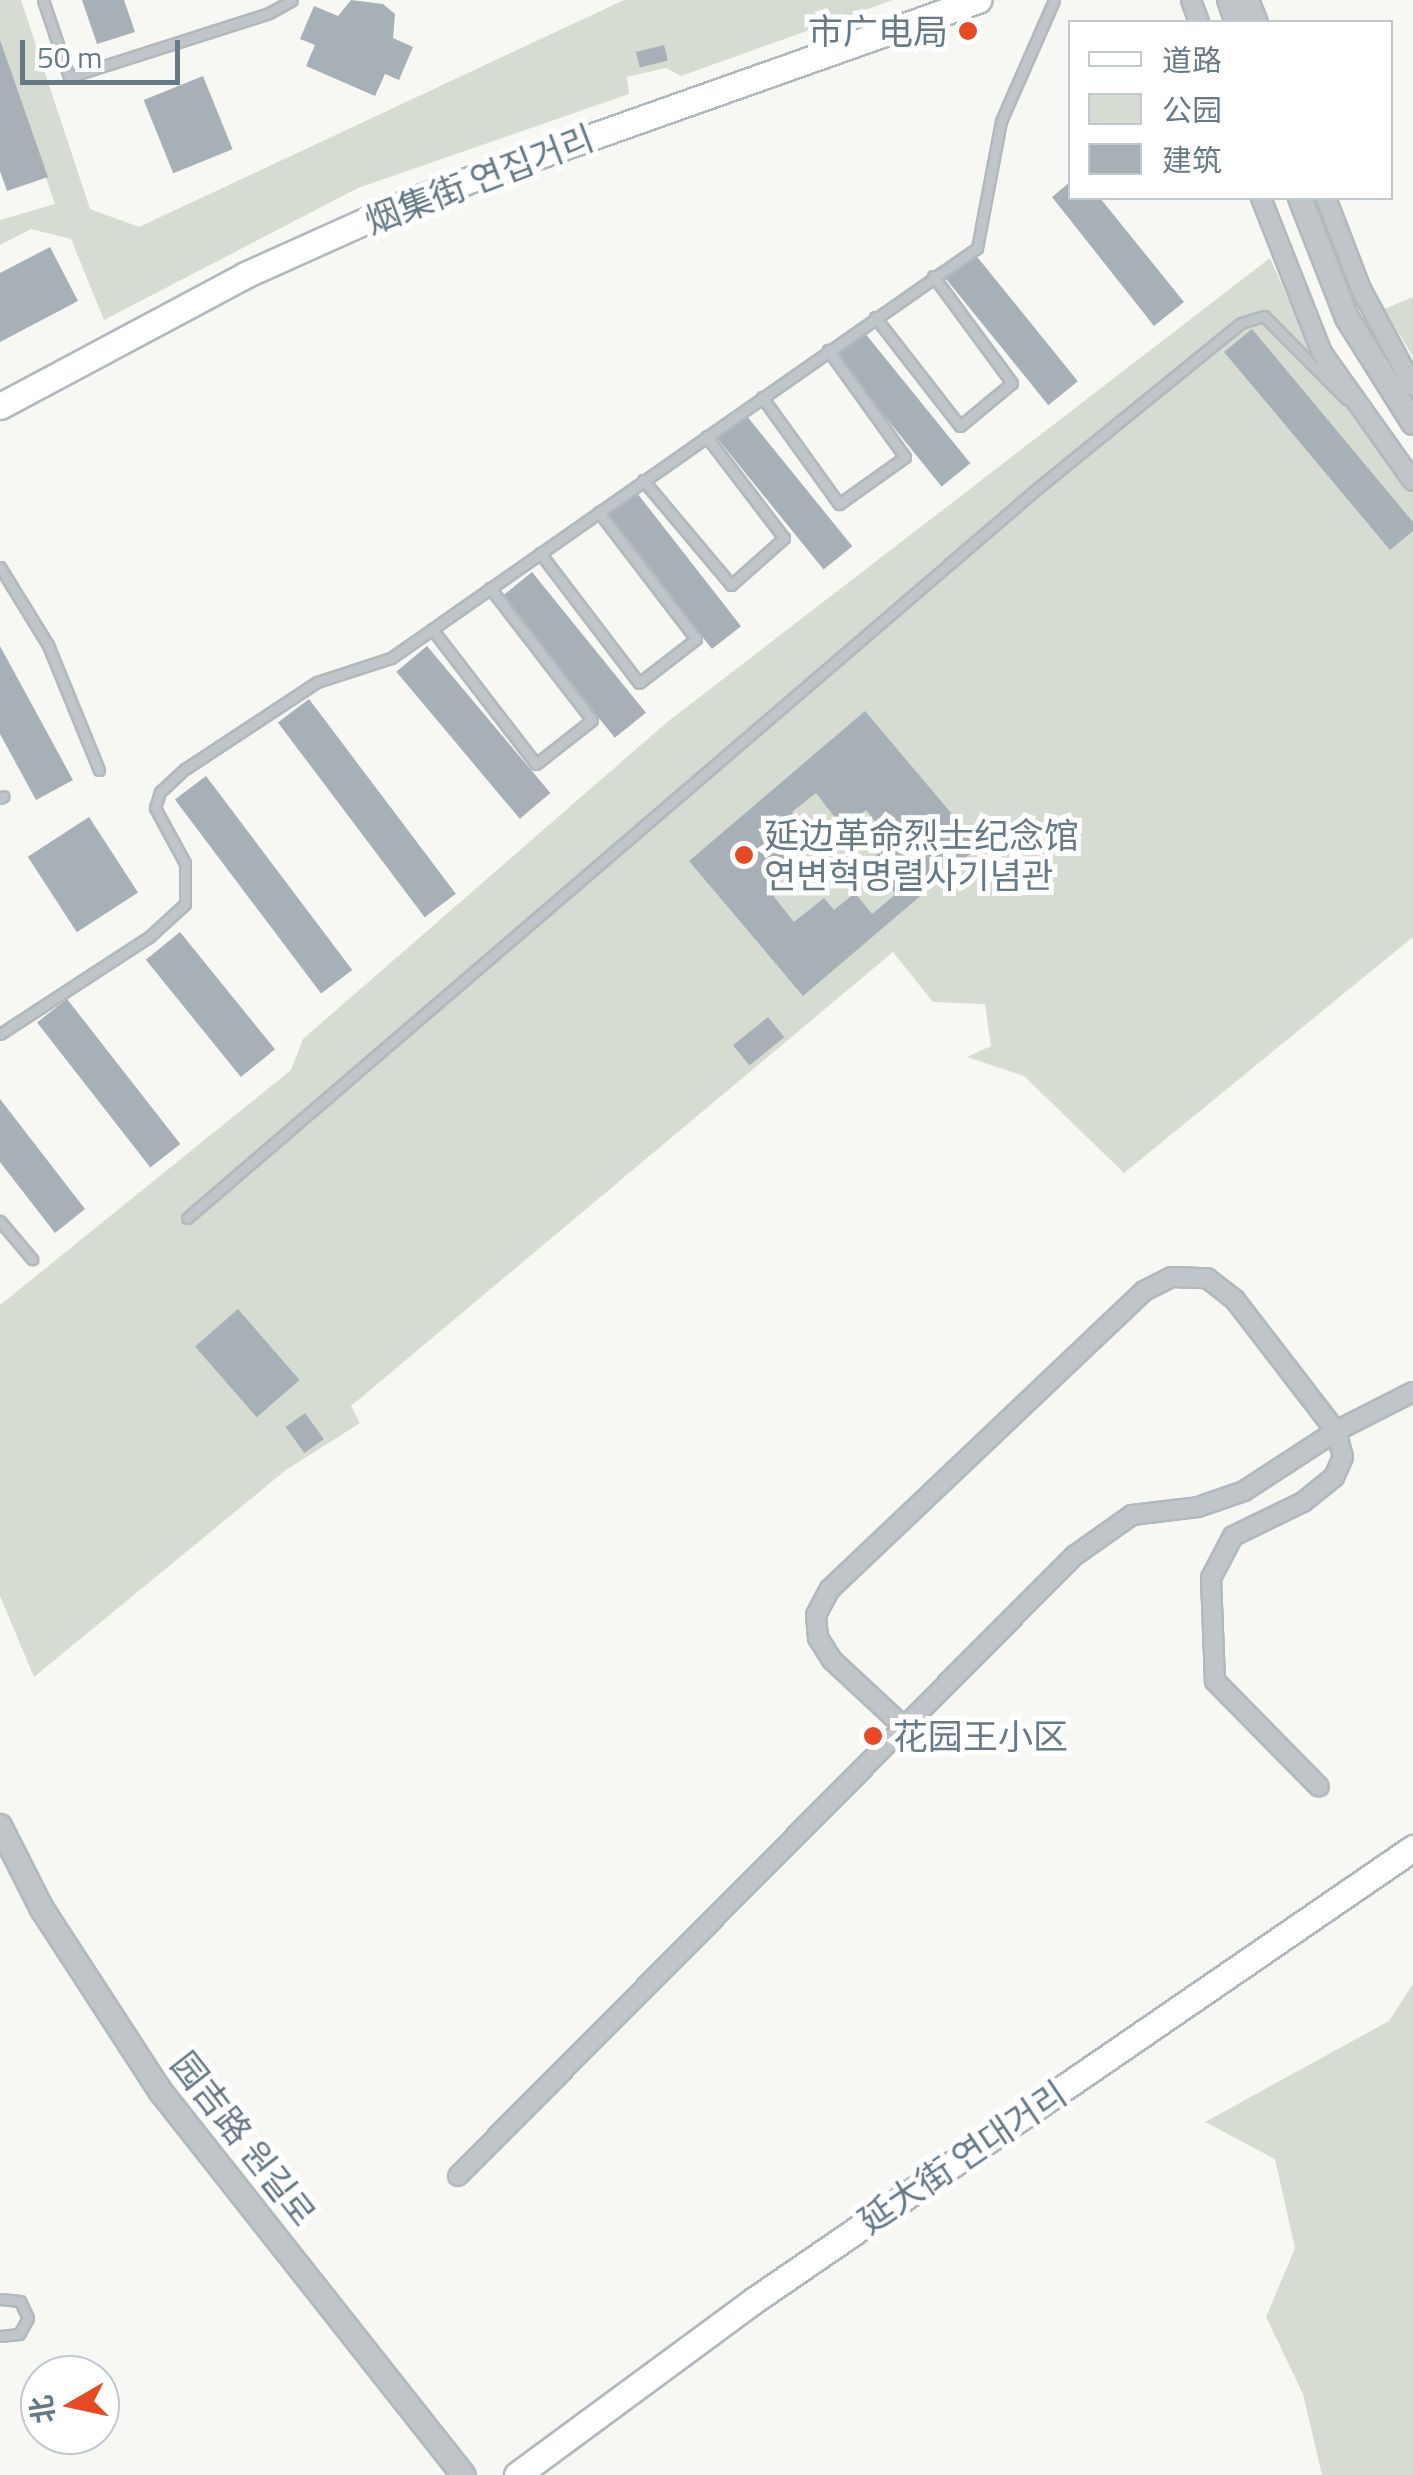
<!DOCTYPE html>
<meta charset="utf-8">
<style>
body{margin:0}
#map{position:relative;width:1413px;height:2475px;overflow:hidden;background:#f7f7f4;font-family:"Titillium Web","Noto Sans SC","Noto Sans KR",sans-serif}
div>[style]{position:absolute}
.green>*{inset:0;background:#d7dcd3}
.building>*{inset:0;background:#a7b0b6;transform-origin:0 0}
.roads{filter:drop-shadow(2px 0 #b2b9bd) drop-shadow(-2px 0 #b2b9bd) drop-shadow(0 2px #b2b9bd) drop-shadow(0 -2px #b2b9bd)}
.service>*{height:9px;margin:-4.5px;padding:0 4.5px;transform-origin:4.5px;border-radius:4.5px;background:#c0c5c9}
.minor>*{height:18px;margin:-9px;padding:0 9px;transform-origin:9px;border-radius:9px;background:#c0c5c9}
.tertiary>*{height:22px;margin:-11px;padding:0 11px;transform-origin:11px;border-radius:11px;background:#c0c5c9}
.secondary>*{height:25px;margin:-12.5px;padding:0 12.5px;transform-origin:12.5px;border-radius:12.5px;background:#fff}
.dots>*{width:28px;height:28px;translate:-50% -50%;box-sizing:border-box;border:5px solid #fff;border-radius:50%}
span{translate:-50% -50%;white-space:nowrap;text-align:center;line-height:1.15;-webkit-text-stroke:10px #fff;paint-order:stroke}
.poi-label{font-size:35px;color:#657986}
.right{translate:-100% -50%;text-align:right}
.left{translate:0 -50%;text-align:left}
.street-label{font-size:35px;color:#657986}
.legend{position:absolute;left:1068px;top:20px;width:325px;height:180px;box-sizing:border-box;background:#fff;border:2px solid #c1c9cf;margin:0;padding:12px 18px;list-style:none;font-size:30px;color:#657986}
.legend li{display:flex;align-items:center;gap:20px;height:50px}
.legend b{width:50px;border:2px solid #c1c9cf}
.north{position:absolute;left:20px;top:2355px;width:100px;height:100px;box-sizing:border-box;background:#fff;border:2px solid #c1c9cf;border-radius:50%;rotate:261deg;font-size:28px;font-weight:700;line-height:40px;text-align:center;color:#657986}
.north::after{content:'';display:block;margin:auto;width:35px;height:45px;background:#e84b23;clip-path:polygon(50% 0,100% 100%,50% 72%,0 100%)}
.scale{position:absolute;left:20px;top:40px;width:160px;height:45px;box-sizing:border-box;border:5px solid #657986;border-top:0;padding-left:12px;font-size:30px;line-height:35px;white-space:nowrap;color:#657986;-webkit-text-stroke:8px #fff;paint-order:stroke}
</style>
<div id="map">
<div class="green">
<div style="clip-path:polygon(0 0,21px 0,90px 209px,139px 227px,624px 0,893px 0,681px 76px,666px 68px,627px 77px,629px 94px,358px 188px,104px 320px,71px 239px,31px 229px,0 245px,0 220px,55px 204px,0 44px)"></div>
<div style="clip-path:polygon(1270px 258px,1315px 359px,1413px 488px,1413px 937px,1124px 1173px,1024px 1076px,967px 1057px,991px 1046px,985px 1004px,933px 1002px,893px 952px,351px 1406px,360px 1423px,286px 1470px,34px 1677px,0 1596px,0 1305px,291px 1070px,303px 1039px,666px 723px)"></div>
<div style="clip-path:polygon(1413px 297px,1413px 357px,1384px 309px)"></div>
<div style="clip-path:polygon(1413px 1984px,1413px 2475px,1322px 2475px,1303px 2394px,1266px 2317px,1295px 2248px,1275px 2159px,1205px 2122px,1389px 2021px)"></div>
</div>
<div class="building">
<div style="clip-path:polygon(82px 0,124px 0,135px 32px,97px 44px)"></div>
<div style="clip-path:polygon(351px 0,383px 4px,395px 14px,393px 38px,413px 47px,399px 80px,385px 74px,375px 96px,306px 66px,315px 45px,300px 39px,314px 6px,338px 16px)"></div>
<div style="clip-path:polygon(0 40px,48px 177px,7px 191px,0 171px)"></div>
<div style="left:664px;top:45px;width:16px;height:29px;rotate:76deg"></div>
<div style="left:203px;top:76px;width:79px;height:64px;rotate:68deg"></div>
<div style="clip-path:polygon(1070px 182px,1070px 198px,1100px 198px,1184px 302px,1154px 326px,1052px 197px)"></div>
<div style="clip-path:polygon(50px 247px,78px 301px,0 342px,0 273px)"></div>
<div style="left:974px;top:253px;width:165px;height:38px;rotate:51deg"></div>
<div style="clip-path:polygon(1252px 329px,1413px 522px,1413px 531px,1390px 550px,1224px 352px)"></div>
<div style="left:864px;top:332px;width:169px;height:37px;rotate:51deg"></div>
<div style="left:746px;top:415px;width:169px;height:37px;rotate:51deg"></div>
<div style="left:637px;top:493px;width:169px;height:37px;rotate:52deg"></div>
<div style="left:532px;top:572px;width:181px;height:40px;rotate:51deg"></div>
<div style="clip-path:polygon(0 646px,73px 780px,36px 800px,0 734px)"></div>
<div style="left:427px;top:646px;width:192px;height:40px;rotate:50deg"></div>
<div style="left:309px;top:699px;width:244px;height:39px;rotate:53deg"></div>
<div style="clip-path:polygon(evenodd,865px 711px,979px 846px,803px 996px,689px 861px,865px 711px,816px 793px,843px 828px,866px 810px,892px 843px,869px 861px,896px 894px,872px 914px,855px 893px,834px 910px,824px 898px,794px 922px,768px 889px,799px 863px,788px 850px,808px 833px,792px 812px,816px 793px)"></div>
<div style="left:206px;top:776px;width:243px;height:39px;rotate:53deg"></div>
<div style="left:89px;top:817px;width:90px;height:73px;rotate:57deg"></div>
<div style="left:180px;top:932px;width:151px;height:44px;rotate:51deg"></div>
<div style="left:67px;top:999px;width:184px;height:38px;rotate:52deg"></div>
<div style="left:768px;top:1017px;width:26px;height:45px;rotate:51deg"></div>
<div style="clip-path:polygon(0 1099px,85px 1209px,55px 1233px,0 1162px)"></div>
<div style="left:238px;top:1309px;width:94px;height:57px;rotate:49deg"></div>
<div style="left:305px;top:1413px;width:32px;height:24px;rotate:54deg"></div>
</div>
<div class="roads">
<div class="service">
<div style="left:43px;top:0;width:81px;rotate:71.3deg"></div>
<div style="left:69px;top:77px;width:210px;rotate:-17.7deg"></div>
<div style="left:269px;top:13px;width:26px;rotate:-29deg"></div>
<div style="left:875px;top:317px;width:138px;rotate:52.1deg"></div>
<div style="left:960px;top:426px;width:67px;rotate:-39.6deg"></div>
<div style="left:1012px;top:383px;width:133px;rotate:-126.4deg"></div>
<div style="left:762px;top:397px;width:132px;rotate:54.3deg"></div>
<div style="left:839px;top:504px;width:81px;rotate:-35.5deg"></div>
<div style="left:905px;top:457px;width:132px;rotate:-125.7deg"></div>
<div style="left:643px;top:480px;width:137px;rotate:50deg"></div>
<div style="left:731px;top:585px;width:71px;rotate:-41.6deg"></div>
<div style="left:784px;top:538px;width:128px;rotate:-127.4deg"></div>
<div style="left:540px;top:553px;width:163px;rotate:52.7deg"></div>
<div style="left:639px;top:683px;width:72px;rotate:-37.7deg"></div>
<div style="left:696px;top:639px;width:160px;rotate:-127.4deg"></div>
<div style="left:0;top:567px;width:92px;rotate:58.4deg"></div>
<div style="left:48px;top:645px;width:135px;rotate:67.8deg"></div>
<div style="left:432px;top:629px;width:170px;rotate:52.4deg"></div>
<div style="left:536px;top:764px;width:71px;rotate:-38.2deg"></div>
<div style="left:592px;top:720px;width:167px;rotate:-127.7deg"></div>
<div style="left:0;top:798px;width:4px;rotate:-27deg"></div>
<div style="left:0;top:1034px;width:178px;rotate:-33.1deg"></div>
<div style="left:149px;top:937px;width:49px;rotate:-42.5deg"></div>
<div style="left:185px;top:904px;width:41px;rotate:-90deg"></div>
<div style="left:185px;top:863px;width:63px;rotate:-118.6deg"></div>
<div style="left:155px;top:808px;width:17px;rotate:-73deg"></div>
<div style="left:160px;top:792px;width:34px;rotate:-43deg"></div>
<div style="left:185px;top:769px;width:158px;rotate:-33.4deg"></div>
<div style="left:317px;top:682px;width:78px;rotate:-18deg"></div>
<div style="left:391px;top:658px;width:715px;rotate:-34.98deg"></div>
<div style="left:977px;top:248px;width:129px;rotate:-79.3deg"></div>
<div style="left:1001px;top:121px;width:132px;rotate:-66.3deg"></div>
<div style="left:187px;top:1218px;width:1123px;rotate:-40.63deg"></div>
<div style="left:1039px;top:487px;width:260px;rotate:-39.1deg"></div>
<div style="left:1241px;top:323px;width:24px;rotate:-17deg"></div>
<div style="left:1264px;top:316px;width:117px;rotate:45.3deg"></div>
<div style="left:0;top:1221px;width:50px;rotate:49.9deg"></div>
<div style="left:0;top:2299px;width:20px;rotate:6deg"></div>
<div style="left:20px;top:2301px;width:19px;rotate:65deg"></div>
<div style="left:28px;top:2318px;width:18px;rotate:119deg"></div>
<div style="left:19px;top:2334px;width:19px;rotate:174deg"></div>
</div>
<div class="minor">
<div style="left:1191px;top:0;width:23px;rotate:70deg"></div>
<div style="left:1249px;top:0;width:24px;rotate:68deg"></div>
<div style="left:1261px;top:198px;width:167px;rotate:68.5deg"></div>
<div style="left:1322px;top:353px;width:157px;rotate:54.6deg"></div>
<div style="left:1326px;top:198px;width:97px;rotate:69deg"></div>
<div style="left:1361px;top:289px;width:110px;rotate:61.8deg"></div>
<div style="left:903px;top:1726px;width:97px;rotate:-137.1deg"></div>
<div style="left:832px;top:1660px;width:26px;rotate:-122deg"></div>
<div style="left:818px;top:1638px;width:23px;rotate:-95deg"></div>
<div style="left:816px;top:1615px;width:30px;rotate:-62deg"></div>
<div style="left:830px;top:1589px;width:433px;rotate:-43.5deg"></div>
<div style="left:1144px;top:1291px;width:31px;rotate:-27deg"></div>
<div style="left:1172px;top:1277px;width:35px;rotate:2deg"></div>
<div style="left:1207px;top:1278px;width:36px;rotate:38deg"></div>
<div style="left:1235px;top:1300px;width:165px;rotate:52.4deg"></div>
<div style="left:1336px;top:1431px;width:27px;rotate:75deg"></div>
<div style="left:1343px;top:1457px;width:22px;rotate:114deg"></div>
<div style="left:1334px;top:1477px;width:40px;rotate:141deg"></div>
<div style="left:1303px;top:1502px;width:78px;rotate:154.1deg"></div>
<div style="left:1233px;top:1536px;width:47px;rotate:117.6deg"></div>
<div style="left:1211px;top:1578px;width:103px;rotate:87.8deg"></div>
<div style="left:1215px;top:1681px;width:148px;rotate:45.5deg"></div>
<div style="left:458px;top:2176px;width:874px;rotate:-45.19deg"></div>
<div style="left:1074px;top:1556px;width:71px;rotate:-35.3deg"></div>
<div style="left:1132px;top:1515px;width:66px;rotate:-6.9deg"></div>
<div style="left:1198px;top:1507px;width:49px;rotate:-19.2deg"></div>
<div style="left:1244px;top:1491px;width:110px;rotate:-33.1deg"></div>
<div style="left:1336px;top:1431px;width:86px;rotate:-26.9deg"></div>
</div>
<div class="tertiary">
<div style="left:1229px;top:0;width:23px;rotate:70deg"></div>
<div style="left:1300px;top:198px;width:129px;rotate:68.6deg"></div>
<div style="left:1347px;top:318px;width:124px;rotate:57.8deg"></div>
<div style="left:0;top:1826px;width:93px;rotate:63.2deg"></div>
<div style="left:42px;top:1909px;width:218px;rotate:57deg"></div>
<div style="left:161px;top:2092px;width:488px;rotate:51.7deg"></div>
</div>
<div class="secondary">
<div style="left:0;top:406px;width:278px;rotate:-28.1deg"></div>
<div style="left:245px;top:275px;width:181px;rotate:-24.2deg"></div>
<div style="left:410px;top:201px;width:603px;rotate:-19.49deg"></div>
<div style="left:517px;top:2475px;width:293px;rotate:-36.4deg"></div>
<div style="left:753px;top:2301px;width:801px;rotate:-34.46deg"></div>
</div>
</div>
<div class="dots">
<div style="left:968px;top:31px;background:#e84b23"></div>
<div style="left:744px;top:855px;background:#e84b23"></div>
<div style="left:873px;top:1736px;background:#e84b23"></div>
</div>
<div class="poi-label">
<span class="right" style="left:948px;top:31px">市广电局</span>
<span class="left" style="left:764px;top:855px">延边革命烈士纪念馆<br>연변혁명렬사기념관</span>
<span class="left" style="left:893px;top:1736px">花园王小区</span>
</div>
<div class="street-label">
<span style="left:479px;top:179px;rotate:-21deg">烟集街 연집거리</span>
<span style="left:244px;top:2139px;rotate:52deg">园吉路 원길로</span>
<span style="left:962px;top:2157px;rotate:-34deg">延大街 연대거리</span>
</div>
<ul class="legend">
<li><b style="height:12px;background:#fff"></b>道路</li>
<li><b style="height:28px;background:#d7dcd3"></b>公园</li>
<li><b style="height:28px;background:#a7b0b6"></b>建筑</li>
</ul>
<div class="north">北</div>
<div class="scale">50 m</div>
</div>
